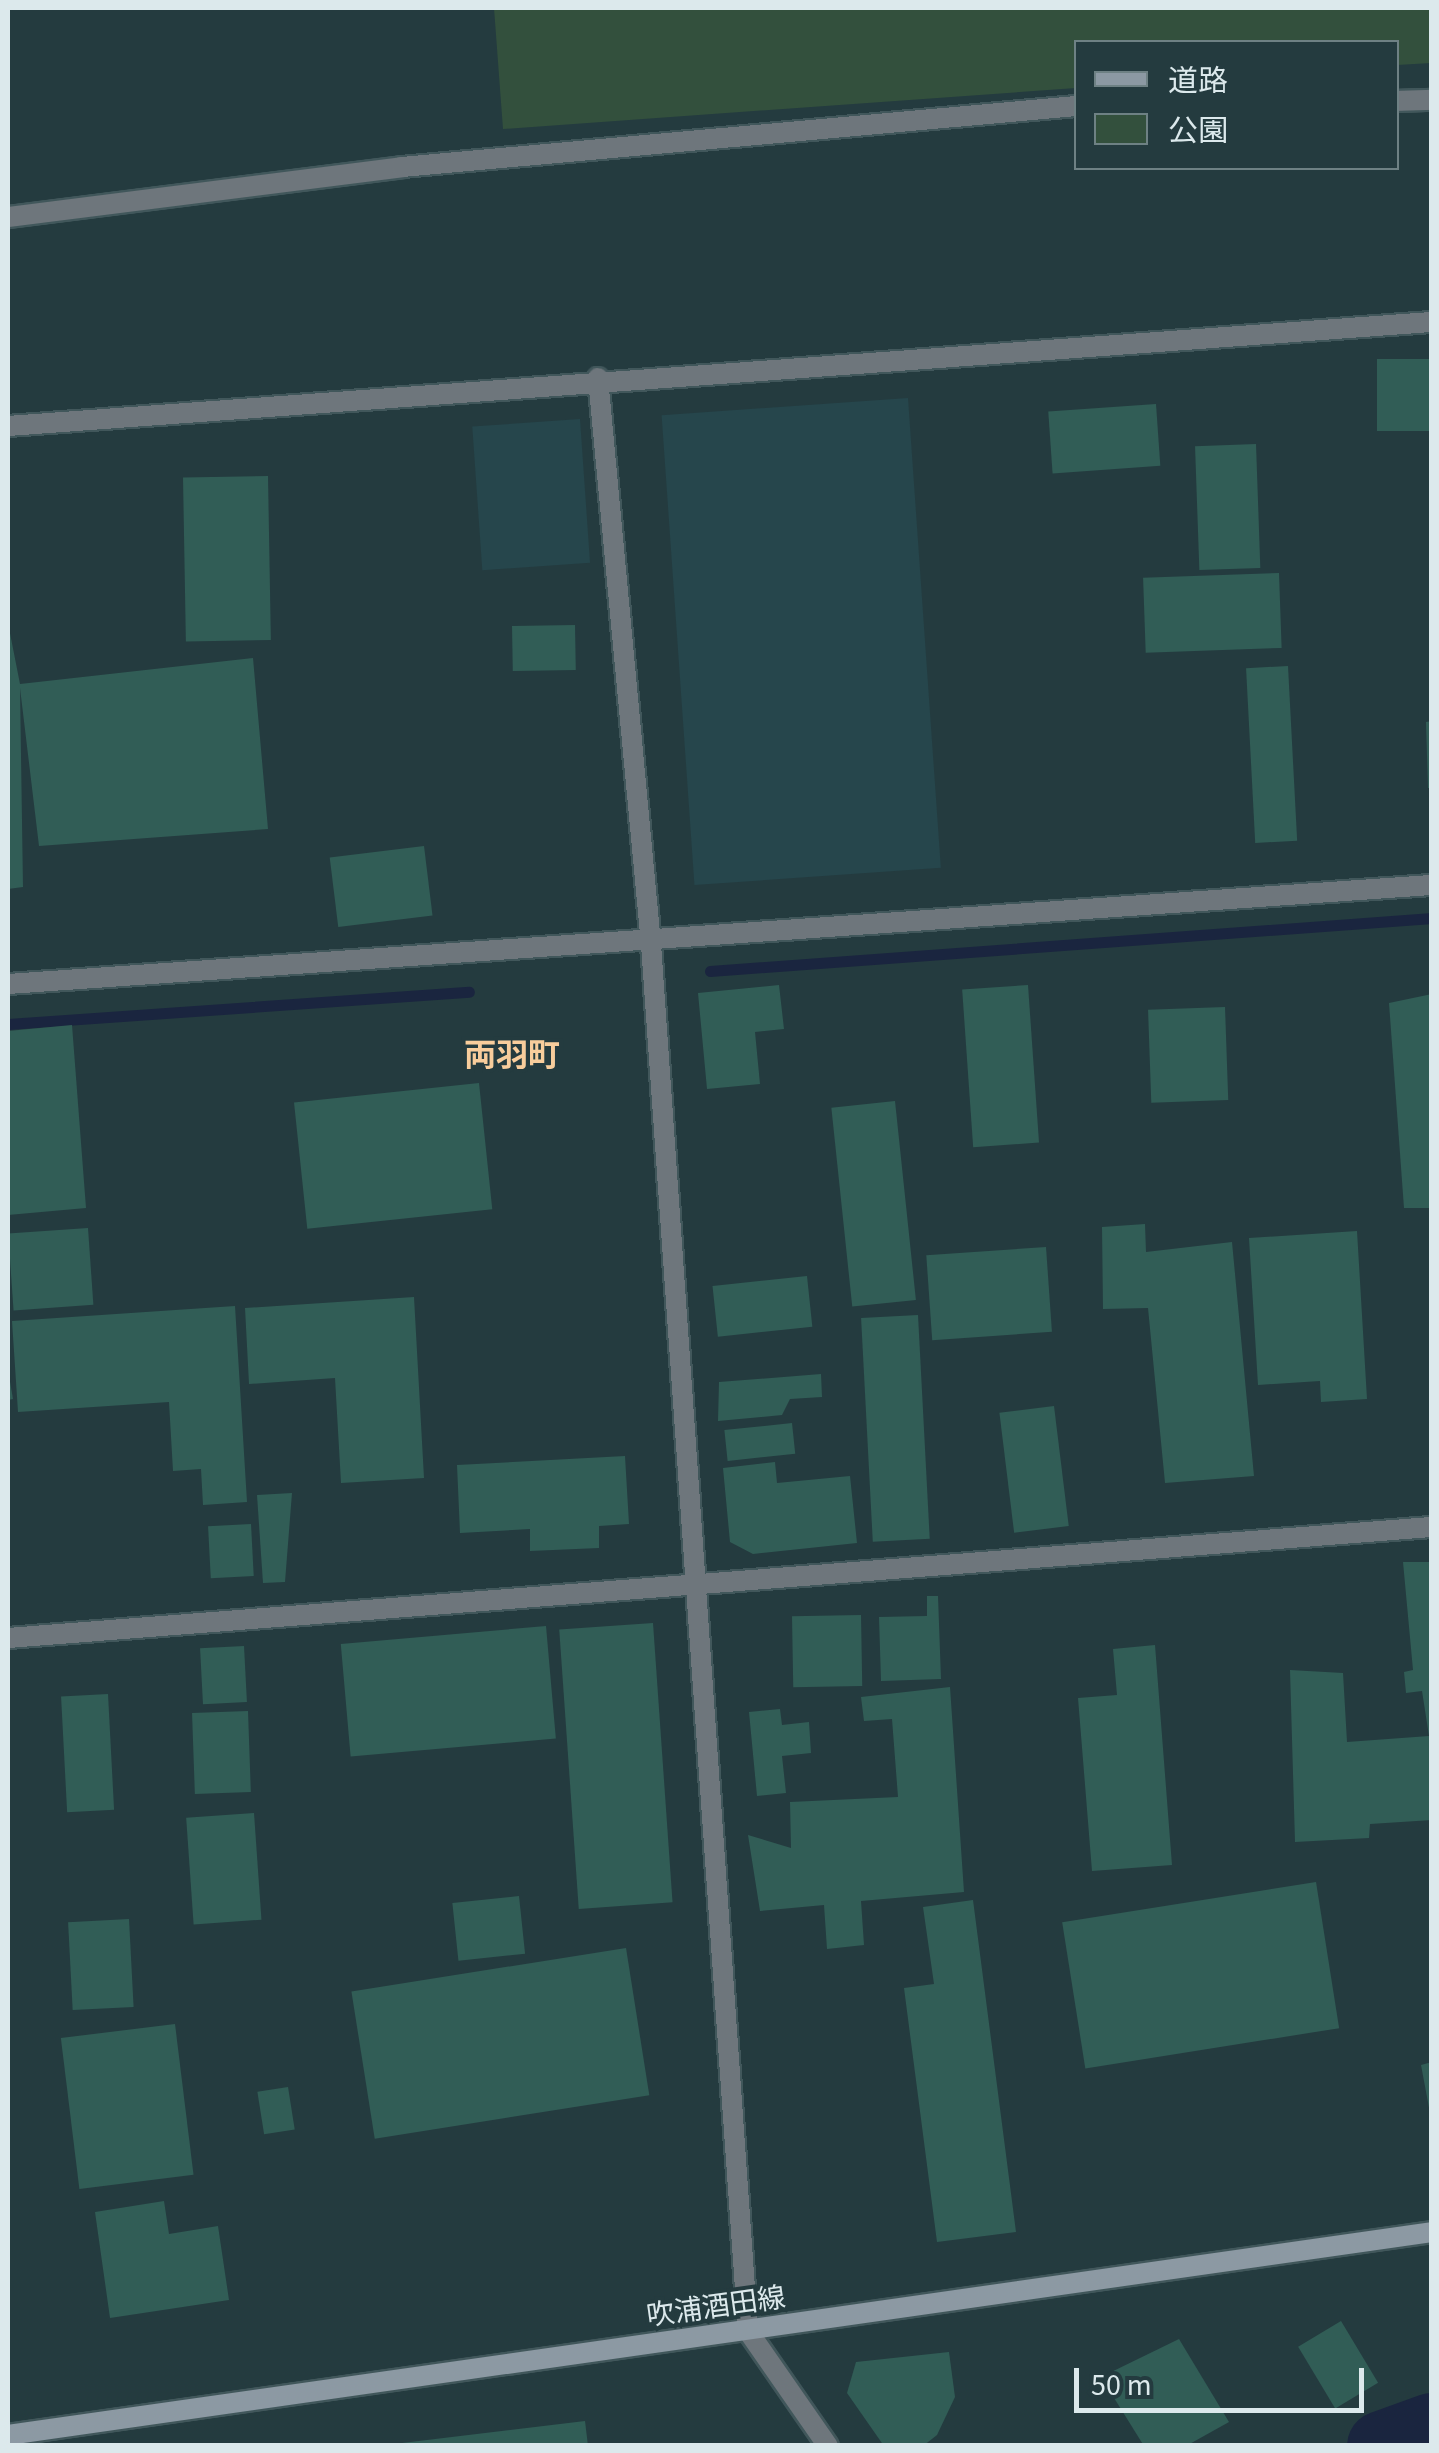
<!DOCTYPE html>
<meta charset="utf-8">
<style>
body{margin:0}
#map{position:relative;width:1439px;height:2453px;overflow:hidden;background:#243b3f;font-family:"Source Sans 3","Noto Sans JP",sans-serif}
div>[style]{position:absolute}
.built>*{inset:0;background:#26464c;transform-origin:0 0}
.green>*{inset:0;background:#33503d}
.stream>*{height:11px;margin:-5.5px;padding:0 5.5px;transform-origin:5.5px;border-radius:5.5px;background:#1a253f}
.river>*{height:70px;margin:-35px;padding:0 35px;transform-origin:35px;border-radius:35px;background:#1a253f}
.building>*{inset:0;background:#315d56;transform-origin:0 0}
.roads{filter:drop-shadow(2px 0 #41575b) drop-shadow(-2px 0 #41575b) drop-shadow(0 2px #41575b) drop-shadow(0 -2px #41575b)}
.minor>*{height:20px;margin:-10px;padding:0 10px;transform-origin:10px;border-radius:10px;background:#6e767c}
.tertiary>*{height:20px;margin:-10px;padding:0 10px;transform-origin:10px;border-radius:10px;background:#6e767c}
.secondary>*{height:20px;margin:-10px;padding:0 10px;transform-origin:10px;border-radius:10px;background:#8c99a3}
span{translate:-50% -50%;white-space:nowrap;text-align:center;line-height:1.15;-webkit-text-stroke:8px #243b3f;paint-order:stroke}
.street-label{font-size:28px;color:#dce9ec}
.quarter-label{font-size:32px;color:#f8cd9c;font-weight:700}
.frame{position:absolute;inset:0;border:10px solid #dce9ec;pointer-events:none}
.legend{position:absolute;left:1074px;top:40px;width:325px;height:130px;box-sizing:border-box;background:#243b3f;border:2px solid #6e8184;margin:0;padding:12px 18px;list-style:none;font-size:30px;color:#dce9ec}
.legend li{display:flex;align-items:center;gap:20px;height:50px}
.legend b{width:50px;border:2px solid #6e8184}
.scale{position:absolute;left:1074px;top:2368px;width:290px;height:45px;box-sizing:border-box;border:5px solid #dce9ec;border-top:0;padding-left:12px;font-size:30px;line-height:35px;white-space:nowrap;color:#dce9ec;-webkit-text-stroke:8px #243b3f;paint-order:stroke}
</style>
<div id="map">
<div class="built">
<div style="left:908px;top:398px;width:471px;height:247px;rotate:86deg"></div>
<div style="left:580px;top:419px;width:144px;height:108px;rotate:86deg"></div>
</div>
<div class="green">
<div style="clip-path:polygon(494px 8px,1431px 8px,1431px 63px,1397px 65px,1396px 42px,1076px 42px,1076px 88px,503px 129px)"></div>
</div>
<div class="stream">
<div style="left:710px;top:971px;width:724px;rotate:-4.2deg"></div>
<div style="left:8px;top:1024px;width:462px;rotate:-4deg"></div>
</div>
<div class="river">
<div style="left:1382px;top:2446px;width:53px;rotate:-19.8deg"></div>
</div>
<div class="building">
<div style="left:1432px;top:359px;width:72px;height:55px;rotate:90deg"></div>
<div style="left:1156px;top:404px;width:62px;height:108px;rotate:86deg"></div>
<div style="left:1256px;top:444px;width:124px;height:61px;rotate:88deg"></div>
<div style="left:268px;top:476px;width:164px;height:85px;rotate:89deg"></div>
<div style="left:1279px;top:573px;width:75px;height:136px;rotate:88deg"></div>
<div style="clip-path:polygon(8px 623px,20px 684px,253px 658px,268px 829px,39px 846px,20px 688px,23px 887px,8px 889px)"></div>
<div style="left:575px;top:625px;width:45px;height:63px;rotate:89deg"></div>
<div style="left:1288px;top:666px;width:175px;height:42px;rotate:87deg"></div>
<div style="clip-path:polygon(1432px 721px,1432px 788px,1428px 788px,1426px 722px)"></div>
<div style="left:424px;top:846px;width:70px;height:95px;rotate:83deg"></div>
<div style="clip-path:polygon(779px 985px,784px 1029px,755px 1032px,760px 1084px,707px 1089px,698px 993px)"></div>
<div style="left:1028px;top:985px;width:158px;height:66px;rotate:86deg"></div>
<div style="clip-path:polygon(1432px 994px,1432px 1208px,1404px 1208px,1389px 1003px)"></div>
<div style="left:1225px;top:1007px;width:93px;height:77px;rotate:88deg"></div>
<div style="clip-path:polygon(72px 1025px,86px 1208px,8px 1215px,8px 1031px)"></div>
<div style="left:479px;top:1083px;width:127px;height:186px;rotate:84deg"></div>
<div style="left:895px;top:1101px;width:200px;height:64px;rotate:84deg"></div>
<div style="clip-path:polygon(1145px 1224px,1146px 1252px,1232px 1242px,1254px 1476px,1165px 1483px,1148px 1308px,1103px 1309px,1102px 1227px)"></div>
<div style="left:88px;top:1228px;width:77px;height:80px;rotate:86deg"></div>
<div style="clip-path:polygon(1357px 1231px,1367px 1399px,1321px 1402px,1320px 1381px,1258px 1385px,1249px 1238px)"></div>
<div style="left:1046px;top:1247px;width:85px;height:120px;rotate:86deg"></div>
<div style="left:807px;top:1276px;width:51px;height:95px;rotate:84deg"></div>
<div style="clip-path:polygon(414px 1297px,424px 1478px,341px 1483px,335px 1378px,249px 1384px,245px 1308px)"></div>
<div style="clip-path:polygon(235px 1306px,247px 1502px,203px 1505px,201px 1469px,173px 1471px,169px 1402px,18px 1412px,12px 1321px)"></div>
<div style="left:918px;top:1315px;width:224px;height:57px;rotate:87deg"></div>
<div style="clip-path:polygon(8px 1370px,13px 1399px,8px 1400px)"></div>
<div style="clip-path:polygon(821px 1374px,822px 1397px,790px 1399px,782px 1415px,718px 1421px,719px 1382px)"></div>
<div style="left:1054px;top:1406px;width:121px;height:55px;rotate:83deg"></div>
<div style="left:792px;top:1423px;width:31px;height:68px;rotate:84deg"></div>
<div style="clip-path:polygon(625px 1456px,629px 1524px,599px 1526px,599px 1548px,530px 1551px,530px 1529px,460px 1533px,457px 1465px)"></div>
<div style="clip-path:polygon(775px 1462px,777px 1483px,850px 1476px,857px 1543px,753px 1554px,730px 1542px,723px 1468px)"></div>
<div style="clip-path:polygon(292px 1493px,285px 1582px,263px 1583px,257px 1495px)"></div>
<div style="left:251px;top:1524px;width:52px;height:43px;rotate:87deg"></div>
<div style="clip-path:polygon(1403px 1562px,1432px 1562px,1432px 1820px,1370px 1824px,1369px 1838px,1295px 1842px,1290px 1670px,1343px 1673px,1347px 1742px,1429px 1736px,1422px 1691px,1406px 1693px,1404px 1672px,1413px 1670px)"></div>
<div style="clip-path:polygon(927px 1596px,938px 1596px,941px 1679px,881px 1681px,879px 1617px,927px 1616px)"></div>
<div style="left:861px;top:1615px;width:71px;height:69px;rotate:89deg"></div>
<div style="left:653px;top:1623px;width:280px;height:94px;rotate:86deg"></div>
<div style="left:546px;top:1626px;width:113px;height:206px;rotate:85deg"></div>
<div style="clip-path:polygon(1155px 1645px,1172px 1865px,1092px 1871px,1078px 1698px,1117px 1695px,1113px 1649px)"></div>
<div style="left:244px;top:1646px;width:56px;height:44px;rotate:87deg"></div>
<div style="clip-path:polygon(950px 1687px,964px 1892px,861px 1901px,864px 1945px,827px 1949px,824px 1905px,760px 1911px,748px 1835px,791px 1848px,790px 1802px,898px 1797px,892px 1719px,864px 1721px,861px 1697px)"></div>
<div style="left:108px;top:1694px;width:116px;height:47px;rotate:87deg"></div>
<div style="clip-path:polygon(780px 1709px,782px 1725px,809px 1722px,811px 1753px,782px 1756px,786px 1793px,757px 1796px,749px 1712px)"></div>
<div style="left:248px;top:1711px;width:81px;height:56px;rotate:88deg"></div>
<div style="left:254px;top:1813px;width:107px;height:68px;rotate:86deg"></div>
<div style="left:1316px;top:1882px;width:148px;height:257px;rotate:81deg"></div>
<div style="left:519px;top:1896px;width:58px;height:67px;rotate:84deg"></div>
<div style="clip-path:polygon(973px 1900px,1016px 2232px,937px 2242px,904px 1988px,934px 1984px,923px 1907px)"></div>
<div style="left:129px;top:1919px;width:88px;height:61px;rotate:87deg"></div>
<div style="left:626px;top:1948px;width:149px;height:278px;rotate:81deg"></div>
<div style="left:175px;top:2024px;width:152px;height:115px;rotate:83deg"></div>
<div style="clip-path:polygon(1432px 2062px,1432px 2112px,1430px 2113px,1421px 2065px)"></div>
<div style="left:288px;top:2087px;width:43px;height:31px;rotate:81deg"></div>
<div style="clip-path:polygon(164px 2201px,169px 2234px,218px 2226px,229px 2300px,110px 2318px,95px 2212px)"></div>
<div style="left:1341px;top:2321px;width:72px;height:50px;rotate:59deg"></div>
<div style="clip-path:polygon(1179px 2339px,1229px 2422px,1186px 2446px,1144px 2446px,1101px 2377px)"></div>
<div style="clip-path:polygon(949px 2352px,955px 2397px,937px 2435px,923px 2446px,884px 2446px,847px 2393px,856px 2362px)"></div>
<div style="clip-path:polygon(585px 2421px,588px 2446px,402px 2446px,402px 2443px)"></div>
</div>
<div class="roads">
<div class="minor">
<div style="left:1396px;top:101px;width:36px;rotate:-2deg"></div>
<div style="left:8px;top:217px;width:397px;rotate:-7.2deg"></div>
<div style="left:402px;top:167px;width:677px;rotate:-5.17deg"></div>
<div style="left:598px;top:378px;width:568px;rotate:84.65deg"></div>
<div style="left:651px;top:944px;width:1390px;rotate:86deg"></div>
<div style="left:8px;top:426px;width:1428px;rotate:-4.18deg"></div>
<div style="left:8px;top:1638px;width:1428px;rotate:-4.46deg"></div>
</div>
<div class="tertiary">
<div style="left:8px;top:984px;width:1427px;rotate:-3.98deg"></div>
<div style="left:748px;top:2331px;width:140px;rotate:55.2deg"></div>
</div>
<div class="secondary">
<div style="left:8px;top:2435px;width:1438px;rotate:-8.11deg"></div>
</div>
</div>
<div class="street-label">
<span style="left:716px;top:2307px;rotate:-8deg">吹浦酒田線</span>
</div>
<div class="quarter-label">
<span style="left:512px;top:1056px">両羽町</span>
</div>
<div class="frame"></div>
<ul class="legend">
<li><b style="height:12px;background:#8c99a3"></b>道路</li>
<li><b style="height:28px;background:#33503d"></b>公園</li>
</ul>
<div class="scale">50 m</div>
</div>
